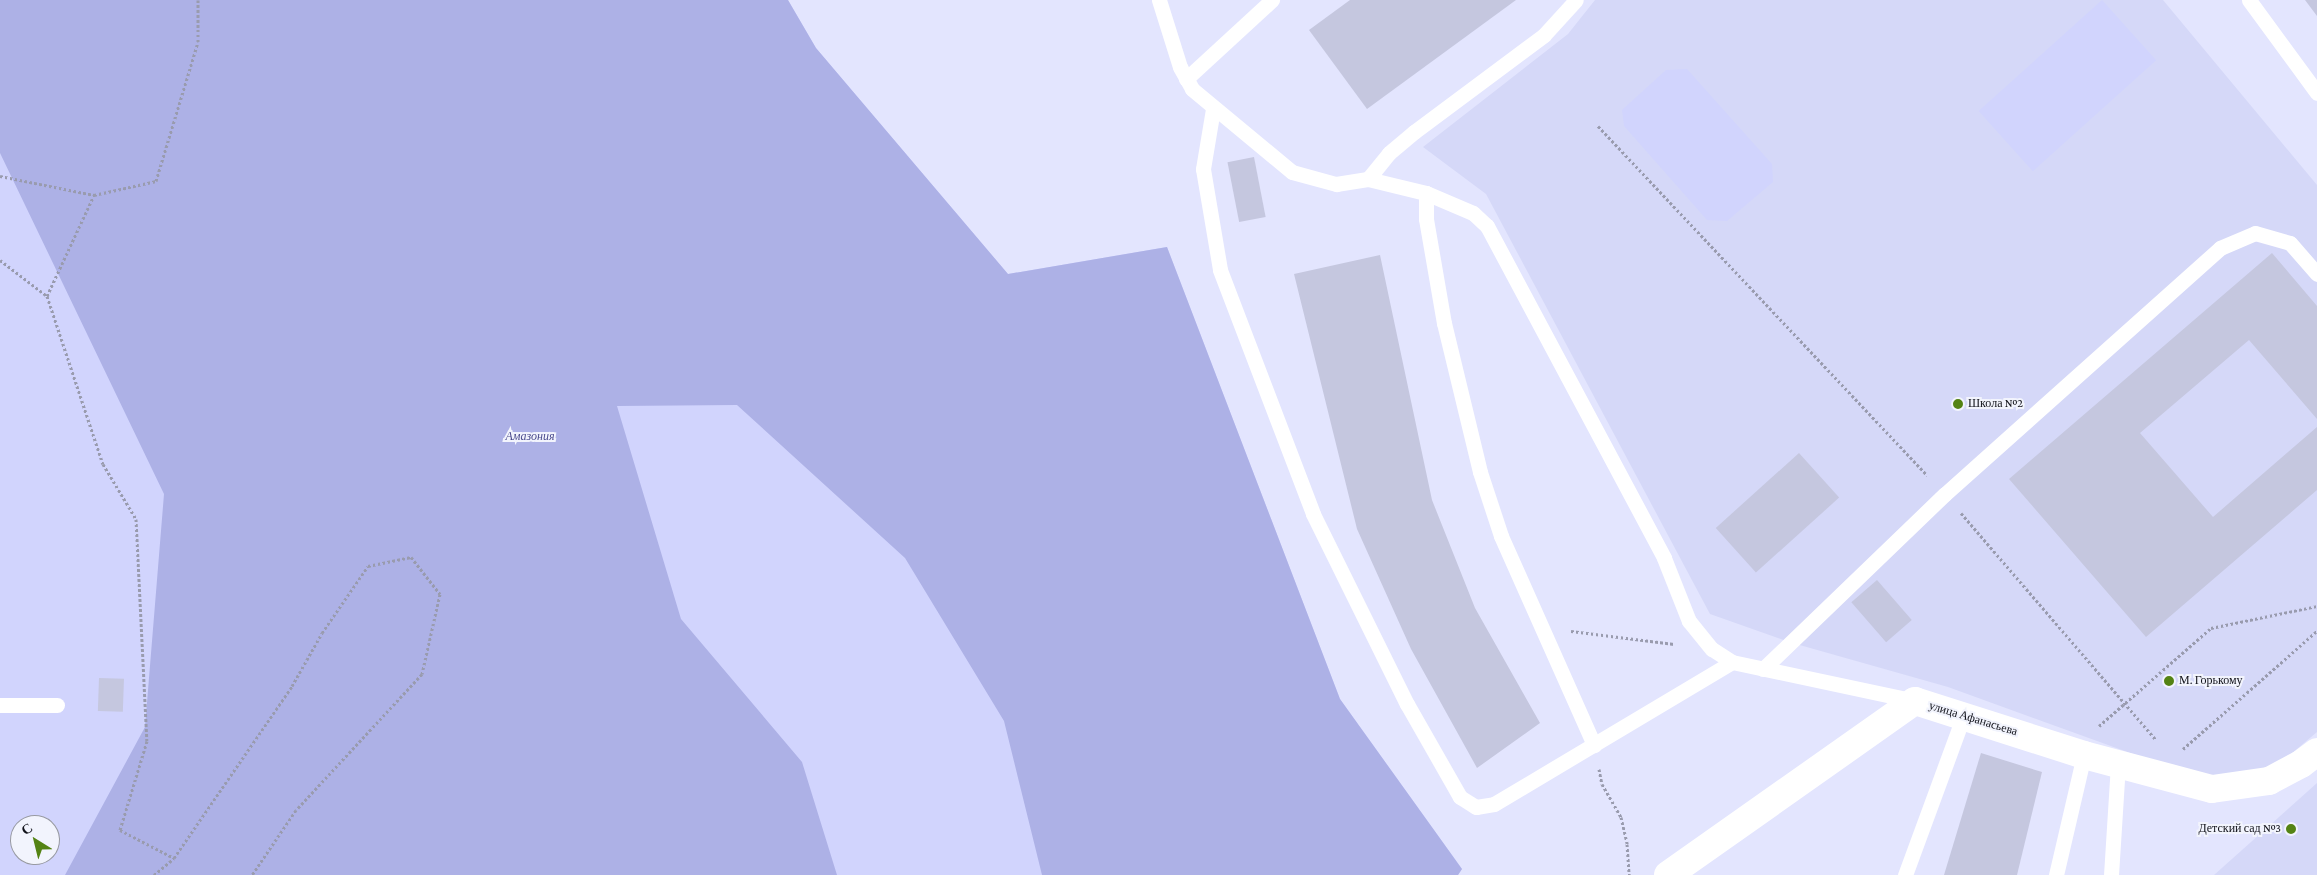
<!DOCTYPE html>
<meta charset="utf-8">
<style>
body{margin:0}
#map{position:relative;width:2317px;height:875px;overflow:hidden;background:#e3e5fe;font-family:"Crimson Pro",serif}
div>[style]{position:absolute}
.built>*{inset:0;background:#d5d8f8}
.green>*{inset:0;background:#d1d4fd;transform-origin:0 0}
.forest>*{inset:0;background:#adb1e6}
.building>*{inset:0;background:#c5c7df;transform-origin:0 0}
.path>*{height:3px;margin-top:-1.5px;transform-origin:0;background:repeating-linear-gradient(90deg,#999bae 0 2.5px,transparent 0 5px)}
.service>*{height:15px;margin:-7.5px;padding:0 7.5px;transform-origin:7.5px;border-radius:7.5px;background:#fff}
.minor>*{height:28px;margin:-14px;padding:0 14px;transform-origin:14px;border-radius:14px;background:#fff}
.dots>*{width:14px;height:14px;translate:-50% -50%;box-sizing:border-box;border:2px solid #f2f4fd;border-radius:50%}
span{translate:-50% -50%;white-space:nowrap;text-align:center;line-height:1.15;-webkit-text-stroke:4px #f2f4fd;paint-order:stroke}
.poi-label{font-size:12px;color:#11121a}
.left{translate:0 -50%;text-align:left}
.right{translate:-100% -50%;text-align:right}
.park-label{font-size:12px;color:#4b4b8d;font-style:italic}
.street-label{font-size:12px;color:#11121a}
.north{position:absolute;left:10px;top:815px;width:50px;height:50px;box-sizing:border-box;background:#f2f4fd;border:1px solid #989aa2;border-radius:50%;rotate:324deg;font-size:14px;font-weight:700;line-height:20px;text-align:center;color:#11121a}
.north::after{content:'';display:block;margin:auto;width:18px;height:22px;background:#548314;clip-path:polygon(50% 0,100% 100%,50% 72%,0 100%)}
</style>
<div id="map">
<div class="built">
<div style="clip-path:polygon(1595px 0,2163px 0,2317px 185px,2317px 732px,2284px 760px,2256px 774px,2212px 777px,2169px 767px,1948px 687px,1789px 642px,1710px 614px,1486px 194px,1423px 147px,1568px 34px)"></div>
<div style="clip-path:polygon(2317px 783px,2317px 875px,2214px 875px)"></div>
</div>
<div class="green">
<div style="clip-path:polygon(evenodd,0 0,788px 0,816px 48px,1008px 274px,1167px 247px,1340px 699px,1462px 869px,1458px 875px,0 875px,0 0,20px 825px,50px 825px,50px 855px,20px 855px,20px 825px)"></div>
<div style="left:2102px;top:0;width:81px;height:166px;rotate:48deg"></div>
<div style="clip-path:polygon(1687px 69px,1772px 164px,1773px 182px,1727px 221px,1707px 220px,1624px 126px,1622px 110px,1666px 70px)"></div>
</div>
<div class="forest">
<div style="clip-path:polygon(0 0,788px 0,816px 48px,1008px 274px,1167px 247px,1340px 699px,1462px 869px,1458px 875px,1042px 875px,1004px 721px,905px 558px,737px 405px,617px 406px,681px 619px,802px 762px,837px 875px,65px 875px,145px 727px,164px 494px,0 153px)"></div>
</div>
<div class="building">
<div style="clip-path:polygon(1350px 0,1516px 0,1367px 109px,1309px 30px)"></div>
<div style="clip-path:polygon(2305px 0,2317px 0,2317px 16px)"></div>
<div style="left:1254px;top:157px;width:61px;height:27px;rotate:79deg"></div>
<div style="clip-path:polygon(2272px 253px,2317px 306px,2317px 419px,2249px 340px,2140px 433px,2213px 517px,2317px 427px,2317px 490px,2146px 637px,2009px 479px)"></div>
<div style="clip-path:polygon(1380px 255px,1432px 500px,1475px 608px,1540px 723px,1477px 768px,1411px 649px,1357px 529px,1294px 274px)"></div>
<div style="left:1799px;top:453px;width:60px;height:112px;rotate:48deg"></div>
<div style="left:1877px;top:580px;width:53px;height:34px;rotate:49deg"></div>
<div style="left:99px;top:678px;width:25px;height:33px;rotate:2deg"></div>
<div style="clip-path:polygon(1981px 753px,2042px 772px,2017px 875px,1944px 875px)"></div>
</div>
<div class="path">
<div style="left:1598px;top:126px;width:480px;rotate:46.7deg"></div>
<div style="left:0;top:176px;width:96px;rotate:11.4deg"></div>
<div style="left:94px;top:195px;width:64px;rotate:-12.7deg"></div>
<div style="left:156px;top:181px;width:145px;rotate:-73.2deg"></div>
<div style="left:198px;top:42px;width:42px;rotate:-90deg"></div>
<div style="left:0;top:260px;width:59px;rotate:37.5deg"></div>
<div style="left:47px;top:296px;width:177px;rotate:71.6deg"></div>
<div style="left:103px;top:464px;width:64px;rotate:59deg"></div>
<div style="left:136px;top:519px;width:222px;rotate:87.2deg"></div>
<div style="left:147px;top:741px;width:93px;rotate:106.9deg"></div>
<div style="left:120px;top:830px;width:61px;rotate:27.4deg"></div>
<div style="left:174px;top:858px;width:209px;rotate:-55.5deg"></div>
<div style="left:292px;top:686px;width:61px;rotate:-60.5deg"></div>
<div style="left:322px;top:633px;width:81px;rotate:-55.5deg"></div>
<div style="left:368px;top:566px;width:44px;rotate:-11.8deg"></div>
<div style="left:411px;top:557px;width:47px;rotate:51.9deg"></div>
<div style="left:440px;top:594px;width:82px;rotate:102.7deg"></div>
<div style="left:422px;top:674px;width:185px;rotate:132.8deg"></div>
<div style="left:296px;top:810px;width:78px;rotate:124.1deg"></div>
<div style="left:47px;top:296px;width:111px;rotate:-65deg"></div>
<div style="left:1961px;top:513px;width:299px;rotate:49.3deg"></div>
<div style="left:1571px;top:631px;width:104px;rotate:7.2deg"></div>
<div style="left:2099px;top:726px;width:149px;rotate:-41.2deg"></div>
<div style="left:2211px;top:628px;width:108px;rotate:-11.7deg"></div>
<div style="left:2183px;top:749px;width:179px;rotate:-41.4deg"></div>
<div style="left:1599px;top:769px;width:15px;rotate:79deg"></div>
<div style="left:1602px;top:784px;width:38px;rotate:60deg"></div>
<div style="left:1621px;top:817px;width:28px;rotate:77deg"></div>
<div style="left:1627px;top:844px;width:31px;rotate:86deg"></div>
<div style="left:154px;top:875px;width:26px;rotate:-40deg"></div>
</div>
<div class="service">
<div style="left:1159px;top:0;width:70px;rotate:72.6deg"></div>
<div style="left:1180px;top:67px;width:25px;rotate:61deg"></div>
<div style="left:1192px;top:89px;width:130px;rotate:39.7deg"></div>
<div style="left:1292px;top:172px;width:46px;rotate:15.3deg"></div>
<div style="left:1336px;top:184px;width:32px;rotate:-9deg"></div>
<div style="left:1368px;top:179px;width:60px;rotate:13.6deg"></div>
<div style="left:1426px;top:193px;width:51px;rotate:23.1deg"></div>
<div style="left:1473px;top:213px;width:19px;rotate:43deg"></div>
<div style="left:1487px;top:226px;width:376px;rotate:61.9deg"></div>
<div style="left:1664px;top:558px;width:68px;rotate:68.4deg"></div>
<div style="left:1689px;top:621px;width:36px;rotate:51deg"></div>
<div style="left:1712px;top:649px;width:24px;rotate:33deg"></div>
<div style="left:1732px;top:662px;width:187px;rotate:12deg"></div>
<div style="left:2249px;top:0;width:115px;rotate:53.8deg"></div>
<div style="left:1186px;top:79px;width:117px;rotate:-42.6deg"></div>
<div style="left:1213px;top:109px;width:61px;rotate:99.5deg"></div>
<div style="left:1203px;top:169px;width:102px;rotate:80.4deg"></div>
<div style="left:1220px;top:270px;width:261px;rotate:69.1deg"></div>
<div style="left:1313px;top:514px;width:212px;rotate:63.7deg"></div>
<div style="left:1407px;top:704px;width:107px;rotate:60.3deg"></div>
<div style="left:1460px;top:797px;width:19px;rotate:32deg"></div>
<div style="left:1476px;top:807px;width:18px;rotate:-9deg"></div>
<div style="left:1494px;top:804px;width:277px;rotate:-30.8deg"></div>
<div style="left:1368px;top:179px;width:33px;rotate:-51deg"></div>
<div style="left:1389px;top:153px;width:33px;rotate:-40deg"></div>
<div style="left:1414px;top:132px;width:162px;rotate:-36.7deg"></div>
<div style="left:1544px;top:35px;width:47px;rotate:-47.6deg"></div>
<div style="left:1426px;top:193px;width:26px;rotate:90deg"></div>
<div style="left:1426px;top:219px;width:106px;rotate:80.2deg"></div>
<div style="left:1444px;top:323px;width:153px;rotate:76.4deg"></div>
<div style="left:1480px;top:472px;width:67px;rotate:71.8deg"></div>
<div style="left:1501px;top:536px;width:229px;rotate:66deg"></div>
<div style="left:1763px;top:669px;width:252px;rotate:-43.9deg"></div>
<div style="left:1945px;top:494px;width:369px;rotate:-41.8deg"></div>
<div style="left:2220px;top:248px;width:38px;rotate:-23deg"></div>
<div style="left:2255px;top:233px;width:36px;rotate:16deg"></div>
<div style="left:2290px;top:243px;width:41px;rotate:48.9deg"></div>
<div style="left:0;top:705px;width:57px"></div>
<div style="left:1905px;top:875px;width:171px;rotate:-69.8deg"></div>
<div style="left:2056px;top:875px;width:123px;rotate:-76.9deg"></div>
<div style="left:2111px;top:875px;width:111px;rotate:-86.4deg"></div>
</div>
<div class="minor">
<div style="left:1668px;top:875px;width:302px;rotate:-35.2deg"></div>
<div style="left:1915px;top:701px;width:177px;rotate:17.7deg"></div>
<div style="left:2084px;top:755px;width:132px;rotate:14.9deg"></div>
<div style="left:2212px;top:789px;width:58px;rotate:-8deg"></div>
<div style="left:2269px;top:781px;width:36px;rotate:-28deg"></div>
<div style="left:2301px;top:764px;width:20px;rotate:-37deg"></div>
</div>
<div class="dots">
<div style="left:1958px;top:404px;background:#548314"></div>
<div style="left:2169px;top:681px;background:#548314"></div>
<div style="left:2291px;top:829px;background:#548314"></div>
</div>
<div class="poi-label">
<span class="left" style="left:1968px;top:404px">Школа №2</span>
<span class="left" style="left:2179px;top:681px">М. Горькому</span>
<span class="right" style="left:2281px;top:829px">Детский сад №3</span>
</div>
<div class="park-label">
<span style="left:530px;top:437px">Амазония</span>
</div>
<div class="street-label">
<span style="left:1973px;top:719px;rotate:17deg">улица Афанасьева</span>
</div>
<div class="north">С</div>
</div>
